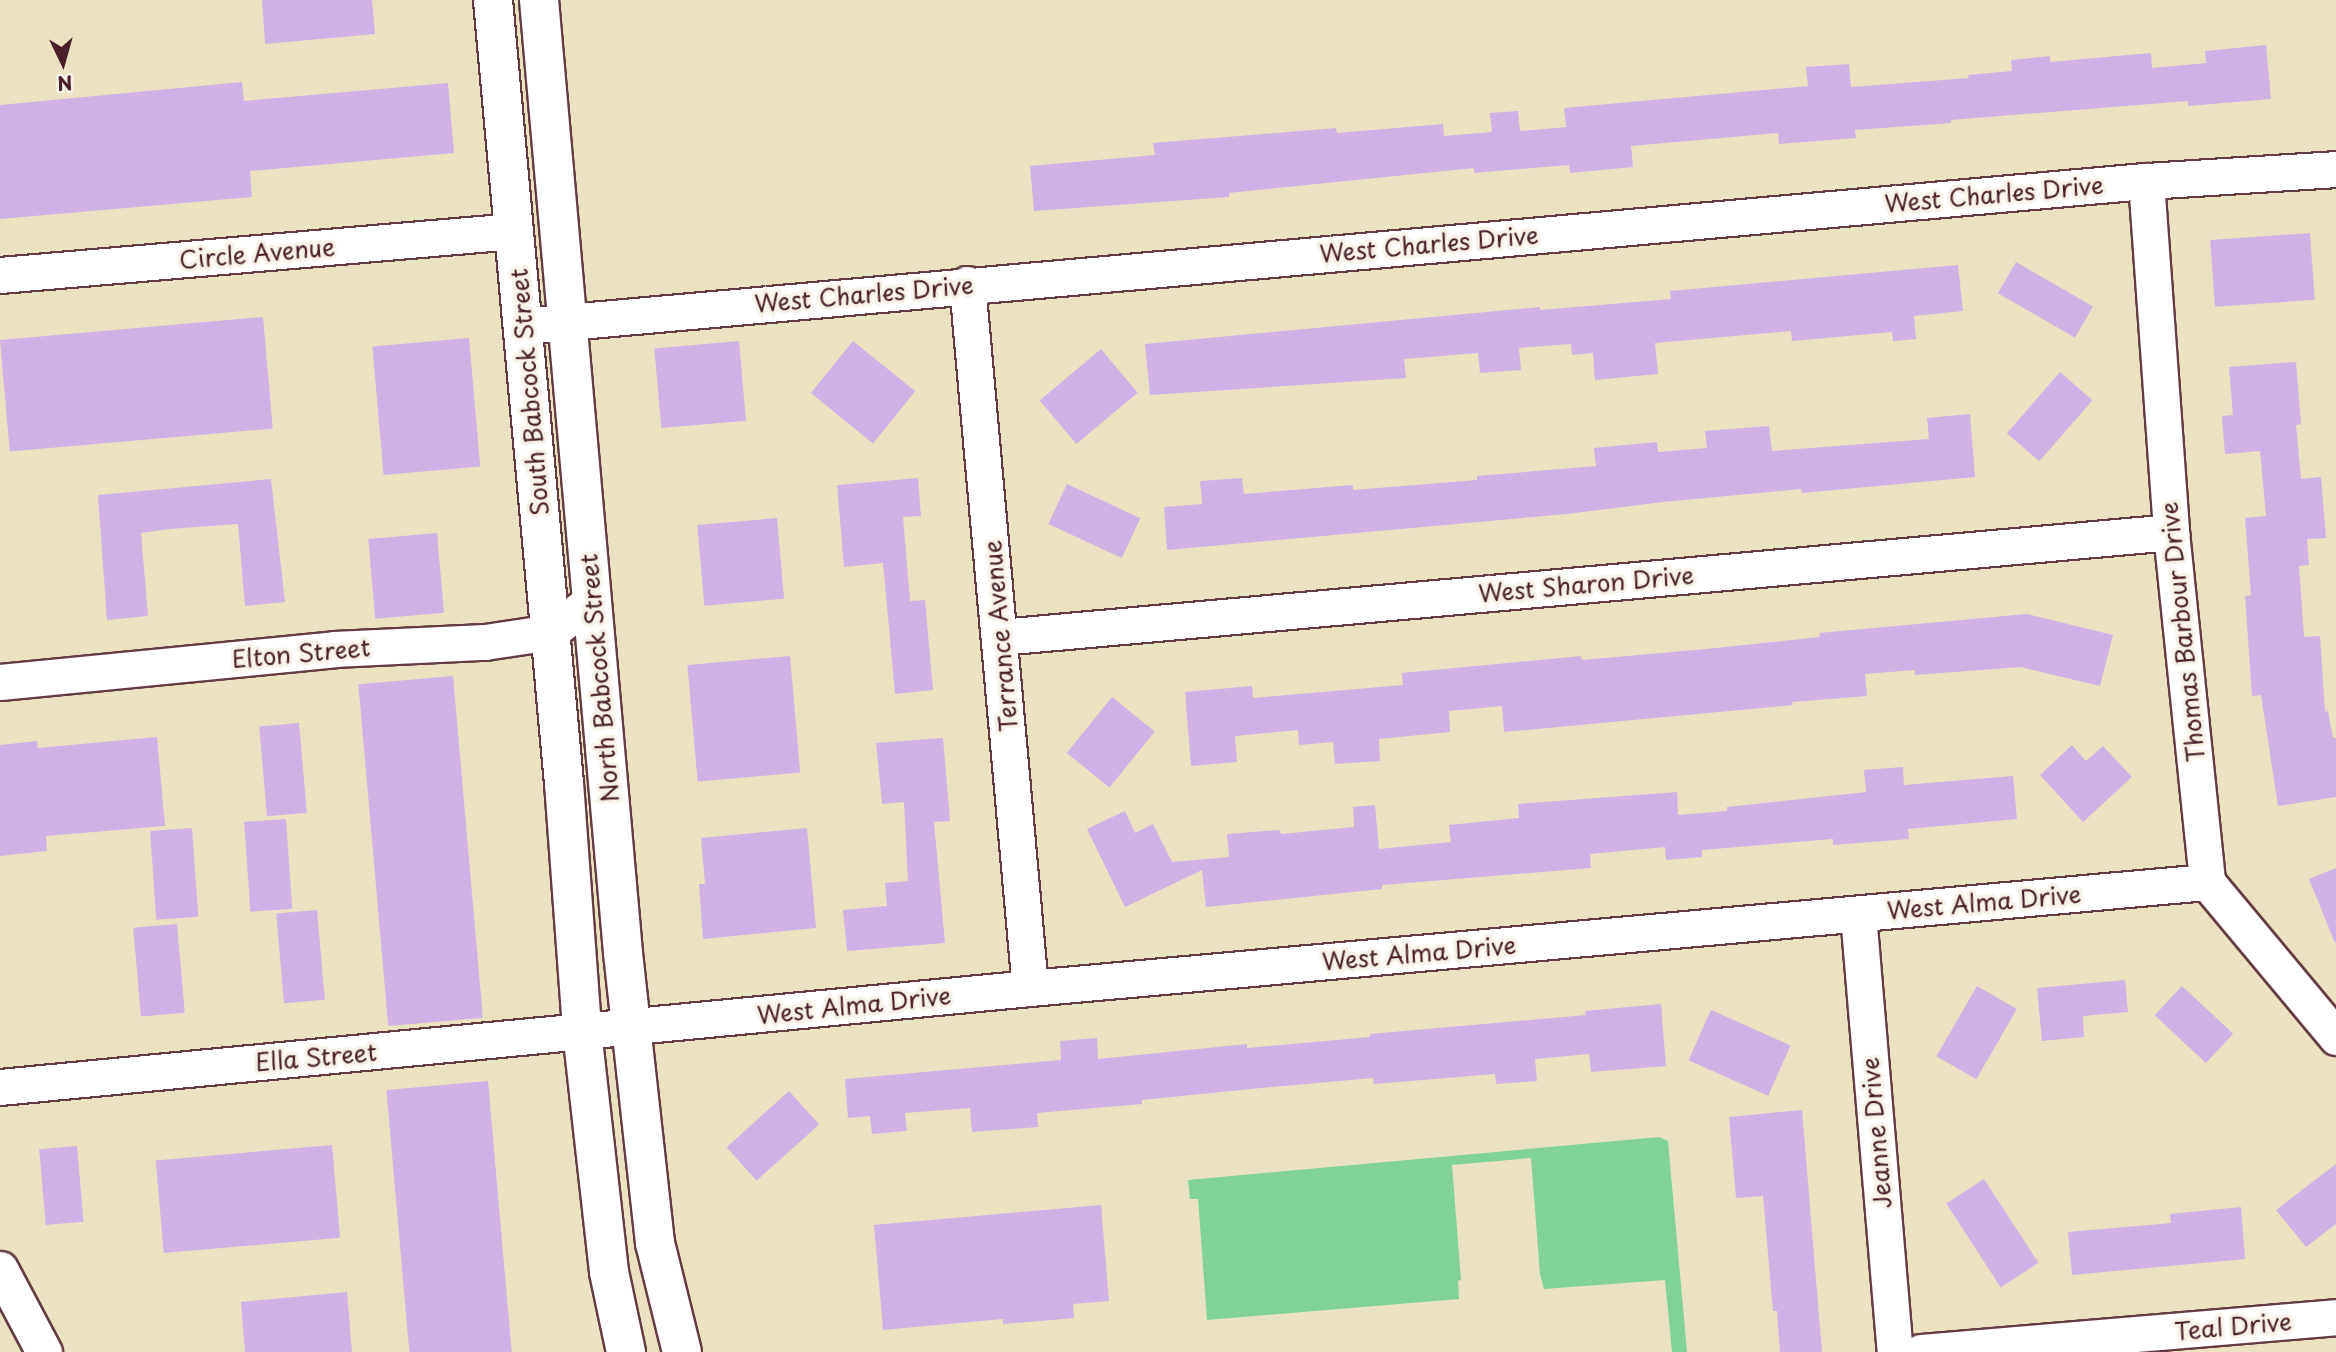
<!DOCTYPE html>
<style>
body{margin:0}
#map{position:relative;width:2336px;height:1352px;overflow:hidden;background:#ebe2c2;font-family:"Playpen Sans",sans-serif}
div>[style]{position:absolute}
.green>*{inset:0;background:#80d395}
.building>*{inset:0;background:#cfb3e6;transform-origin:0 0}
.roads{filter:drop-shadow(2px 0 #623c42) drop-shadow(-2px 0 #623c42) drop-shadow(0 2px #623c42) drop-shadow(0 -2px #623c42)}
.minor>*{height:35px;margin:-17.5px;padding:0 17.5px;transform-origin:17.5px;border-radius:17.5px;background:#fff}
.secondary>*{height:38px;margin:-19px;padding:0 19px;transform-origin:19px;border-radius:19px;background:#fff}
span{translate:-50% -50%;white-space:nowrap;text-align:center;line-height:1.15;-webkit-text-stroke:7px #f7f3e8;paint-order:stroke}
.street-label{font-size:24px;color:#4a1f2b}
.north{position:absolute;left:28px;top:28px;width:70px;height:70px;-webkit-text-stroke:5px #f7f3e8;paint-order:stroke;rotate:175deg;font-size:19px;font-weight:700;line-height:28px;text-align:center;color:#4a1f2b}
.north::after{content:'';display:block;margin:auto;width:24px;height:32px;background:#4a1f2b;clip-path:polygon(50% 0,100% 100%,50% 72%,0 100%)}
</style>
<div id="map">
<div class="green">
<div style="clip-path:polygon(1659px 1137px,1668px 1141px,1687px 1352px,1672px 1352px,1665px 1280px,1544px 1289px,1540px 1274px,1531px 1158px,1452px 1165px,1461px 1280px,1458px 1281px,1459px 1299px,1207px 1320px,1198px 1199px,1190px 1199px,1188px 1180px)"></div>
</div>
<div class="building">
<div style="clip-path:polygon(262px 0,372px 0,375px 34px,265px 44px)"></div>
<div style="clip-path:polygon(2266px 45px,2271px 99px,2188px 106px,2188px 101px,1951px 120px,1951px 123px,1855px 130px,1856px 138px,1779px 144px,1778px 133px,1631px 146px,1633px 167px,1570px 173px,1569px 165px,1474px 173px,1474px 168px,1229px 193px,1229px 197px,1034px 211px,1030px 166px,1155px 155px,1153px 143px,1336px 128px,1337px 133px,1443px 124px,1444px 136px,1492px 132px,1490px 113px,1518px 111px,1520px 131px,1566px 127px,1564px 108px,1808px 86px,1806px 67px,1849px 64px,1851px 87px,1969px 78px,1968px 75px,2012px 71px,2011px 60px,2050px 56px,2050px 62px,2151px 53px,2152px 68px,2206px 63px,2205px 51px)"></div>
<div style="clip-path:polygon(242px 82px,244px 101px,448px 83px,454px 153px,250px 171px,252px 197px,0 219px,0 105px)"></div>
<div style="left:2310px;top:233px;width:67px;height:100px;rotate:86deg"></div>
<div style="left:2016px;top:262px;width:89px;height:36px;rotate:30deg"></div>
<div style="clip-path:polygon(1958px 265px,1963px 311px,1914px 316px,1916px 339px,1893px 341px,1892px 332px,1792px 341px,1791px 331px,1655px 343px,1658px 374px,1595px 380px,1593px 353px,1572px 355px,1571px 344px,1519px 348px,1521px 370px,1480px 373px,1478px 353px,1404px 359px,1406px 378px,1150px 395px,1145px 344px,1540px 307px,1540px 310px,1671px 299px,1670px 291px)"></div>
<div style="left:263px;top:317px;width:112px;height:264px;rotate:85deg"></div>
<div style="left:469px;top:338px;width:129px;height:97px;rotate:85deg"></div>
<div style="left:739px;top:341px;width:80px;height:85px;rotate:85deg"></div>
<div style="left:853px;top:341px;width:80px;height:67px;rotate:39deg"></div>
<div style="left:1101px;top:349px;width:57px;height:80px;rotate:50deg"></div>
<div style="clip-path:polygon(2296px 362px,2301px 424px,2296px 425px,2301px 479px,2321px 477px,2326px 538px,2307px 539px,2309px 565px,2299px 566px,2304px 637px,2320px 636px,2325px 712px,2328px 711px,2333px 738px,2336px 738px,2336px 797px,2278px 806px,2261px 695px,2252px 696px,2245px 596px,2251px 595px,2245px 518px,2266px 516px,2260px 451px,2225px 454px,2222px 416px,2233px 415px,2229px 367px)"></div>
<div style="left:2060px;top:372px;width:43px;height:81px;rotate:41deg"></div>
<div style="clip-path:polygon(1970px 414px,1975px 477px,1802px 493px,1801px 489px,1663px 502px,1567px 514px,1167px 550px,1164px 507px,1202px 504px,1200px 481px,1242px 478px,1244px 494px,1353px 485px,1353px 490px,1477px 480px,1477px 476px,1596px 466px,1594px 448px,1657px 442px,1658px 452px,1707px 448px,1705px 431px,1769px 426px,1772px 451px,1929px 439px,1927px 418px)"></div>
<div style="clip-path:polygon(918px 478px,921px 516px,903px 517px,910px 601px,925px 600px,933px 690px,895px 694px,883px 563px,844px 567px,837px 485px)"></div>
<div style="clip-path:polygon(271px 479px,285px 602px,245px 606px,238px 524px,170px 529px,141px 533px,148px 616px,107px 620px,98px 495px)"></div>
<div style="left:1067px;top:484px;width:81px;height:44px;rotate:25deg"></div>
<div style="left:777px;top:518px;width:81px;height:80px;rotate:85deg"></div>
<div style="left:437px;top:533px;width:80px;height:69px;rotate:85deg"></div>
<div style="clip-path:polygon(2027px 614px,2113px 635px,2100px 686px,2021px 667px,1915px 675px,1915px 670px,1865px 674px,1867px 696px,1792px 702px,1793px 705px,1504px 732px,1502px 706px,1449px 711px,1450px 732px,1379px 739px,1380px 761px,1335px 764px,1333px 742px,1299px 745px,1298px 730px,1235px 736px,1237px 762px,1191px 766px,1185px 692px,1252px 686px,1253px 698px,1403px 685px,1402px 673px,1581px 656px,1582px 660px,1706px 649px,1820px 637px,1819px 633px)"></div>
<div style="left:790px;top:656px;width:117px;height:103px;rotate:85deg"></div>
<div style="left:453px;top:676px;width:343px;height:95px;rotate:85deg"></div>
<div style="left:1112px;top:697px;width:55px;height:72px;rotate:39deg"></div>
<div style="left:299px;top:723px;width:90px;height:40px;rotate:85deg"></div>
<div style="clip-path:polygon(157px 737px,165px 826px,46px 836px,47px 851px,0 856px,0 745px,37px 741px,38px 748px)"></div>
<div style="clip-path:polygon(943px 738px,950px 821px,934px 822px,945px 943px,847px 951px,843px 910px,887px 906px,885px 883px,908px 881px,904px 802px,882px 804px,876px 743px)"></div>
<div style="clip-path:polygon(2072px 745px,2086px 761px,2103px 746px,2132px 777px,2083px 822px,2040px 775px)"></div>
<div style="clip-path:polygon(1903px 767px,1904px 785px,2013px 776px,2017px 819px,1908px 829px,1909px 839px,1833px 845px,1833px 839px,1702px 850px,1702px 857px,1666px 860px,1665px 847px,1590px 854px,1591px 868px,1382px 885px,1382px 889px,1206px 907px,1202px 870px,1125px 907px,1087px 829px,1125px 811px,1135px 833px,1153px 824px,1172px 862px,1229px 857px,1227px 834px,1280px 830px,1281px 834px,1354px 827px,1353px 807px,1375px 805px,1379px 849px,1451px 842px,1449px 825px,1519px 818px,1518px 804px,1677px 792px,1678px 815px,1727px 811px,1727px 807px,1866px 792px,1864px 770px)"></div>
<div style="left:286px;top:819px;width:90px;height:42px;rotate:86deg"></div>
<div style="left:192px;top:828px;width:89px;height:42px;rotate:86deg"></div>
<div style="clip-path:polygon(807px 828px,816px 928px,703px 939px,699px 884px,705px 884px,701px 838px)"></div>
<div style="clip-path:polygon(2336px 868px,2336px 942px,2335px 943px,2309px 879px)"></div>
<div style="left:317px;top:910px;width:90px;height:41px;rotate:85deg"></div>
<div style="left:177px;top:924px;width:89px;height:44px;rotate:85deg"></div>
<div style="clip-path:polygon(2125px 980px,2128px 1012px,2083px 1016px,2084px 1037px,2042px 1041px,2037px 988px)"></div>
<div style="left:1977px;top:986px;width:46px;height:81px;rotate:30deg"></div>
<div style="left:2182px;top:986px;width:70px;height:40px;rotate:43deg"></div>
<div style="clip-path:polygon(1661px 1004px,1666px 1066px,1591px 1072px,1589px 1054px,1535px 1059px,1537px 1081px,1496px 1084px,1495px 1074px,1374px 1084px,1373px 1078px,1251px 1089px,1142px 1100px,1142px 1104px,1037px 1113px,1038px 1127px,972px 1132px,970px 1108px,905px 1113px,907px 1131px,872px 1134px,870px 1116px,848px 1118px,845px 1079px,1061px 1060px,1060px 1041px,1097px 1038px,1098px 1059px,1247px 1044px,1247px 1048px,1370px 1037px,1370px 1034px,1586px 1015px,1585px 1011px)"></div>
<div style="left:1711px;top:1010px;width:87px;height:55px;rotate:24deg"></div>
<div style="left:488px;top:1081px;width:272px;height:102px;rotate:85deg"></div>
<div style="left:789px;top:1091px;width:45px;height:84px;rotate:48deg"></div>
<div style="clip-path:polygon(1802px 1110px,1822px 1352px,1780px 1352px,1777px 1311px,1773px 1311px,1763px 1196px,1736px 1198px,1729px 1117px)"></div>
<div style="left:332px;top:1145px;width:93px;height:177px;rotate:85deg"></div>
<div style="left:77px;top:1146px;width:76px;height:38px;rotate:85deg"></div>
<div style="clip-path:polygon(2336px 1164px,2336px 1224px,2306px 1247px,2276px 1210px)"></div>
<div style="left:1984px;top:1179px;width:100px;height:45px;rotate:57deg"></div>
<div style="clip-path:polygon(1101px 1205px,1109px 1301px,1073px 1304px,1074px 1318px,1003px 1324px,1003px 1319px,883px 1330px,874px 1225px)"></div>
<div style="clip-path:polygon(2241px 1207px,2245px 1259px,2072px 1275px,2068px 1232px,2171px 1223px,2170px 1214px)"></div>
<div style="clip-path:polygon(347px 1292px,352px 1352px,245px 1352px,241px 1302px)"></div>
</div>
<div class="roads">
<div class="minor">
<div style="left:2146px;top:181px;width:352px;rotate:85.9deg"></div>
<div style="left:2171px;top:532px;width:352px;rotate:84.1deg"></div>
<div style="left:2207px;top:882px;width:202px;rotate:50.2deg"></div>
<div style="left:0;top:275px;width:516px;rotate:-4.89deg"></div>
<div style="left:967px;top:284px;width:707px;rotate:84.89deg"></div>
<div style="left:523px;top:326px;width:1629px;rotate:-5.11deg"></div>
<div style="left:2146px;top:181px;width:190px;rotate:-3.6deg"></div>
<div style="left:1000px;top:637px;width:1176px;rotate:-5.12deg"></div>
<div style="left:0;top:682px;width:336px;rotate:-5.6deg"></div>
<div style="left:334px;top:649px;width:151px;rotate:-2.7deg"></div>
<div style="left:485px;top:642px;width:67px;rotate:-8.6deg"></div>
<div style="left:551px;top:632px;width:52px;rotate:-38deg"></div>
<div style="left:1858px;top:914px;width:440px;rotate:85.2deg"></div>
<div style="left:0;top:1087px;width:1035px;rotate:-5.49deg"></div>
<div style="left:1030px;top:988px;width:1182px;rotate:-5.15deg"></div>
<div style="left:0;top:1269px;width:94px;rotate:62.1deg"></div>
<div style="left:1921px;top:1352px;width:416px;rotate:-4.8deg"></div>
</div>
<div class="secondary">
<div style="left:493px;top:0;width:786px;rotate:84.82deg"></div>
<div style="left:564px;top:783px;width:249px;rotate:85.8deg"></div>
<div style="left:582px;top:1031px;width:243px;rotate:83.6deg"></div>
<div style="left:609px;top:1272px;width:82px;rotate:78deg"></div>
<div style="left:539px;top:0;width:957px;rotate:84.96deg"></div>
<div style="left:623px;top:953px;width:292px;rotate:83.7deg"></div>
<div style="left:655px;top:1243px;width:112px;rotate:76.1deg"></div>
</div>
</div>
<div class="street-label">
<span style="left:1994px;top:194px;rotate:-5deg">West Charles Drive</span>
<span style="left:1429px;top:244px;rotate:-5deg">West Charles Drive</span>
<span style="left:257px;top:253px;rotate:-5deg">Circle Avenue</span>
<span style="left:864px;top:294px;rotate:-5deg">West Charles Drive</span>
<span style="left:529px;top:392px;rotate:-95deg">South Babcock Street</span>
<span style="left:1586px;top:584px;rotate:-5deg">West Sharon Drive</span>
<span style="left:2182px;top:632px;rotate:-96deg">Thomas Barbour Drive</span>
<span style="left:1000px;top:636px;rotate:-95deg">Terrance Avenue</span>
<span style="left:301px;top:653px;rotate:-5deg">Elton Street</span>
<span style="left:599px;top:678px;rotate:-95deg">North Babcock Street</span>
<span style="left:1984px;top:902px;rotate:-5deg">West Alma Drive</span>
<span style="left:1419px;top:953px;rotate:-5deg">West Alma Drive</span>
<span style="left:854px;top:1005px;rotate:-6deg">West Alma Drive</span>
<span style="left:316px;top:1057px;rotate:-5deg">Ella Street</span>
<span style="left:1876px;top:1133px;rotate:-95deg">Jeanne Drive</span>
<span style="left:2233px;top:1326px;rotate:-5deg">Teal Drive</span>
</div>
<div class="north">N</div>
</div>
